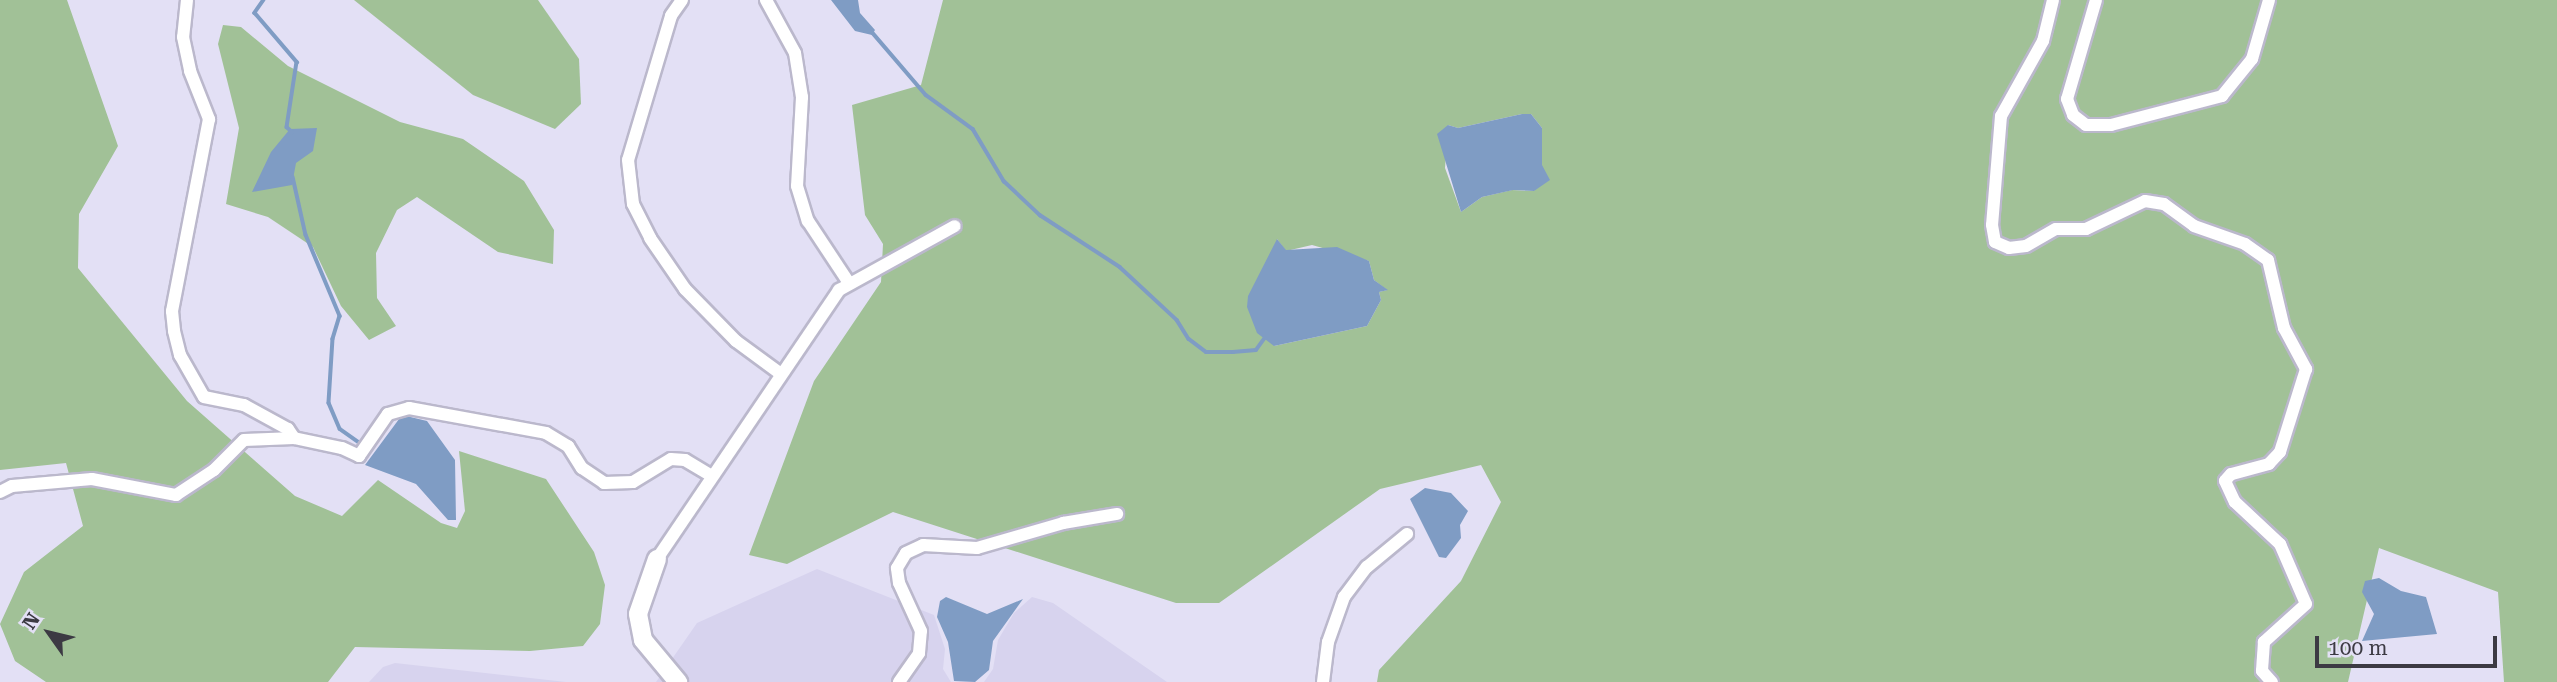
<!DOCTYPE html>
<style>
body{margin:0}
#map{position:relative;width:2557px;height:682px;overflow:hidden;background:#e3e0f5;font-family:"Roboto Serif",serif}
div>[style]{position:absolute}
.built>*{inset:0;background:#d7d3ee}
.forest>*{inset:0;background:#a1c197}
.water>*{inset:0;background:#7f9cc4}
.stream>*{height:3.5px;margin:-1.75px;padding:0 1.75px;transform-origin:1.75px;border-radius:1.75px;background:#7f9cc4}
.roads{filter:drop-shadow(2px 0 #bbb8cc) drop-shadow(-2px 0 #bbb8cc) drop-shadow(0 2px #bbb8cc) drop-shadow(0 -2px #bbb8cc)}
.street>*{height:12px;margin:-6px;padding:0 6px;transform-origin:6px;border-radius:6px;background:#fff}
.secondary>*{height:18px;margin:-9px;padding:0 9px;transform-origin:9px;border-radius:9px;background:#fff}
span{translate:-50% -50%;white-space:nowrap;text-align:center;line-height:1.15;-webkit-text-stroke:5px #e3e0f5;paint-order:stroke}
.north{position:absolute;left:14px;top:598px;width:70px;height:70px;-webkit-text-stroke:5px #e3e0f5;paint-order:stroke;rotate:304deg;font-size:19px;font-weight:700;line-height:28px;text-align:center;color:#3c3a43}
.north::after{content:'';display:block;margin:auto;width:24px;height:32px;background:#3c3a43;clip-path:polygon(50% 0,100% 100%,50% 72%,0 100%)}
.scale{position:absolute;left:2315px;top:636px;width:182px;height:32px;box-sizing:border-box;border:4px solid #3c3a43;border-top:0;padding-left:9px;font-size:21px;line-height:24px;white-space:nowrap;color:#3c3a43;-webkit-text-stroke:5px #e3e0f5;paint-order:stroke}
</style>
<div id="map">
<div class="built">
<div style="clip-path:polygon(817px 569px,934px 615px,945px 649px,943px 669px,951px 682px,656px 682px,697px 623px)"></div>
<div style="clip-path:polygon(1032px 597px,1053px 603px,1167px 682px,984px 682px,993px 669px,998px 640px,1014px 613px)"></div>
<div style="clip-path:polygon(395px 663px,566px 682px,369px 682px,383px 667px)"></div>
</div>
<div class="forest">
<div style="clip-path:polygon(0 0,67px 0,118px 146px,79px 214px,78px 268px,187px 401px,295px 496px,342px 516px,378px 480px,441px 523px,457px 528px,465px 511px,459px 451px,546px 479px,594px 552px,605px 585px,600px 624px,583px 646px,530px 651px,355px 647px,328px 682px,46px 682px,15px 661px,0 624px,24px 572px,83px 526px,66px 463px,0 470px)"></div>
<div style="clip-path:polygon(354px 0,538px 0,579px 59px,581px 104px,555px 129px,473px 95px)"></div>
<div style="clip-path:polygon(evenodd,943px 0,2557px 0,2557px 682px,2504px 682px,2498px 592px,2379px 548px,2348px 682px,1377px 682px,1379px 670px,1461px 581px,1501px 502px,1481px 465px,1380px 489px,1219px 603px,1176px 603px,893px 512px,787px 564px,749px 555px,814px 381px,881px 282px,883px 244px,865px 215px,852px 105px,921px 85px,943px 0,1522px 114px,1531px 114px,1542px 128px,1542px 165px,1534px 191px,1512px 190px,1482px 197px,1461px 212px,1445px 168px,1448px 125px,1458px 128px,1522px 114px,943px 0,1277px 239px,1286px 251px,1312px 245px,1369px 261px,1374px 280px,1387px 290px,1379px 292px,1381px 300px,1367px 326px,1274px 346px,1277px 239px)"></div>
<div style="clip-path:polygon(223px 25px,241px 27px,288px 66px,400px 122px,463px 139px,524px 181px,554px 230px,553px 264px,498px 252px,417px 197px,397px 210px,376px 253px,377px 298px,396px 326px,369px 340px,341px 306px,313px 247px,268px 217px,226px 204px,239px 128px,218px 44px)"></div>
</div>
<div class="water">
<div style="clip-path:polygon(831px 0,858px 0,860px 13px,875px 30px,872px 35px,855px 31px)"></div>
<div style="clip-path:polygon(1522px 114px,1531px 114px,1542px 128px,1542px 165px,1550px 180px,1534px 191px,1513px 190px,1482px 197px,1461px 212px,1437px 134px,1448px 125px,1458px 128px)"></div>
<div style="clip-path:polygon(317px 128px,313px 151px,296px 163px,292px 185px,252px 192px,271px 152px,290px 129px)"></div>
<div style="clip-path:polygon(1277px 239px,1286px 250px,1337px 247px,1369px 261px,1374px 280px,1388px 290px,1379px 292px,1381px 300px,1367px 326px,1274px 346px,1257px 333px,1247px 307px,1248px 296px)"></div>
<div style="clip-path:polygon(402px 415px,427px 421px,455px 460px,456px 520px,448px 520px,416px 484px,365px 465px)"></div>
<div style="clip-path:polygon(1425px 488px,1451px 493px,1468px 511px,1460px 525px,1461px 538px,1446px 558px,1439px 557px,1410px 499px)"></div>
<div style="clip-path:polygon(2379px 578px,2401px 591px,2426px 597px,2437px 634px,2362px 641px,2374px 614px,2362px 592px,2365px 581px)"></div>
<div style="clip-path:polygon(946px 597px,987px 614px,1023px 599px,993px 641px,989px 670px,975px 682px,954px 681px,948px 642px,937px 617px,940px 601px)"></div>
</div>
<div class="stream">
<div style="left:264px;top:0;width:16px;rotate:125deg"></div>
<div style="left:255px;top:13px;width:65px;rotate:49.4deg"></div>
<div style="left:297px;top:62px;width:66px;rotate:98.7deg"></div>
<div style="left:287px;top:127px;width:7px;rotate:45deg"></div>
<div style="left:872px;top:32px;width:83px;rotate:49.4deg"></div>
<div style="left:926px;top:95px;width:58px;rotate:35.9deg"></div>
<div style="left:973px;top:129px;width:61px;rotate:59.2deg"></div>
<div style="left:1004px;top:181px;width:50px;rotate:43.4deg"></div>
<div style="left:1040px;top:215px;width:95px;rotate:33deg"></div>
<div style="left:1120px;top:267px;width:78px;rotate:42.9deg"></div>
<div style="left:1177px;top:320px;width:22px;rotate:58deg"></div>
<div style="left:1189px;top:339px;width:21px;rotate:37deg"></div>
<div style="left:1206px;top:352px;width:27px"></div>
<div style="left:1233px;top:352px;width:23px;rotate:-5deg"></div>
<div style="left:1256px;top:350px;width:14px;rotate:-54deg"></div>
<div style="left:293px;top:177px;width:59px;rotate:77.4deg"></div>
<div style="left:306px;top:235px;width:88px;rotate:67.2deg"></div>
<div style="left:340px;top:316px;width:24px;rotate:107deg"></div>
<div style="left:333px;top:339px;width:64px;rotate:93.6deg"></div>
<div style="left:329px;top:403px;width:28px;rotate:67deg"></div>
<div style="left:340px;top:429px;width:28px;rotate:35deg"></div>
</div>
<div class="roads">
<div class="street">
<div style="left:187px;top:0;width:37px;rotate:96deg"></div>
<div style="left:183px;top:37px;width:35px;rotate:78deg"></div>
<div style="left:190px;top:71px;width:52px;rotate:68.4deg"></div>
<div style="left:209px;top:119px;width:196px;rotate:100.9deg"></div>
<div style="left:172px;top:311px;width:20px;rotate:84deg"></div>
<div style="left:174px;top:331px;width:25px;rotate:76deg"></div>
<div style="left:180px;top:355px;width:48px;rotate:60.3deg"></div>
<div style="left:204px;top:397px;width:41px;rotate:11.3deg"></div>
<div style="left:244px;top:405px;width:50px;rotate:28.6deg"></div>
<div style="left:288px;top:429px;width:11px;rotate:56deg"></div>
<div style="left:682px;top:0;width:19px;rotate:125deg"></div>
<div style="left:671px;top:16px;width:150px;rotate:106.6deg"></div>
<div style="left:628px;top:160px;width:44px;rotate:83.5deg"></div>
<div style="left:633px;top:204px;width:38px;rotate:63deg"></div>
<div style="left:650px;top:238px;width:62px;rotate:55.5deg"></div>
<div style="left:685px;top:289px;width:73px;rotate:45.6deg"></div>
<div style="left:736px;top:341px;width:56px;rotate:36.3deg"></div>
<div style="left:766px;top:0;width:60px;rotate:61.3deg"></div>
<div style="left:795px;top:53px;width:45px;rotate:81deg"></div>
<div style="left:802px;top:97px;width:89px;rotate:93.2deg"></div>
<div style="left:797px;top:186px;width:37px;rotate:73deg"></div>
<div style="left:808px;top:221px;width:74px;rotate:56.5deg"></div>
<div style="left:2053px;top:0;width:42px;rotate:103.7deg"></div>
<div style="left:2043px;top:41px;width:86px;rotate:119.2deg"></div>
<div style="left:2001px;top:116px;width:109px;rotate:94.7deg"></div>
<div style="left:1992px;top:225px;width:17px;rotate:80deg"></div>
<div style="left:1995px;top:242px;width:15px;rotate:23deg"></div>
<div style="left:2009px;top:248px;width:17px;rotate:-7deg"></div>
<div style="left:2026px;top:246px;width:34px;rotate:-30deg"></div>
<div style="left:2056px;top:229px;width:30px"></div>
<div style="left:2086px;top:229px;width:65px;rotate:-25.4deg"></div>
<div style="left:2145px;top:201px;width:19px;rotate:9deg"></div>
<div style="left:2164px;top:204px;width:37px;rotate:36deg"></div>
<div style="left:2194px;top:226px;width:54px;rotate:19.4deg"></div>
<div style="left:2245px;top:244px;width:28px;rotate:35deg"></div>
<div style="left:2268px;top:260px;width:70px;rotate:76.8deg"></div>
<div style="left:2284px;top:328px;width:47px;rotate:61.8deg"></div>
<div style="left:2306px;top:369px;width:87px;rotate:107.4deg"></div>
<div style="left:2280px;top:452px;width:16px;rotate:133deg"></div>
<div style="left:2269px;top:464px;width:39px;rotate:165deg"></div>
<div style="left:2231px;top:474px;width:9px;rotate:131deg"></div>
<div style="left:2225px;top:481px;width:23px;rotate:65deg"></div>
<div style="left:2235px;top:502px;width:62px;rotate:43deg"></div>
<div style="left:2280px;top:544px;width:65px;rotate:66.6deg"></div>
<div style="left:2306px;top:604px;width:57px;rotate:137.9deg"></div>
<div style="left:2264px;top:642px;width:29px;rotate:94deg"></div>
<div style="left:2262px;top:671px;width:15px;rotate:48deg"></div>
<div style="left:2096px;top:0;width:103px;rotate:106.3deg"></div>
<div style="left:2067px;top:99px;width:17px;rotate:69deg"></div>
<div style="left:2073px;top:115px;width:16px;rotate:38deg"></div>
<div style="left:2086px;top:125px;width:25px"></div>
<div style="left:2111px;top:125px;width:115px;rotate:-14.6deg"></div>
<div style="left:2222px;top:96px;width:48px;rotate:-51deg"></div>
<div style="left:2252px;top:59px;width:61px;rotate:-73.9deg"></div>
<div style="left:0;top:492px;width:13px;rotate:-27deg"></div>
<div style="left:12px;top:486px;width:80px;rotate:-5deg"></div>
<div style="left:92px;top:479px;width:86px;rotate:10.8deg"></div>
<div style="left:176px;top:495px;width:45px;rotate:-33.3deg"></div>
<div style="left:214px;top:470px;width:42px;rotate:-45deg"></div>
<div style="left:244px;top:440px;width:50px;rotate:-2.3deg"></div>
<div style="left:294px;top:438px;width:49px;rotate:11.8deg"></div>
<div style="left:342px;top:448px;width:19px;rotate:25deg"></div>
<div style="left:359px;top:456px;width:51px;rotate:-55.4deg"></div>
<div style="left:388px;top:414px;width:22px;rotate:-16deg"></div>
<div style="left:409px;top:408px;width:139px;rotate:10.3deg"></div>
<div style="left:546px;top:433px;width:26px;rotate:31deg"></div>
<div style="left:568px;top:446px;width:26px;rotate:58deg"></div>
<div style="left:582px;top:468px;width:27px;rotate:34deg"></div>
<div style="left:604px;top:483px;width:29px;rotate:-2deg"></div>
<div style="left:633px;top:482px;width:44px;rotate:-31.2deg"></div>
<div style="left:671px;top:459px;width:14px;rotate:4deg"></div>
<div style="left:685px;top:460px;width:31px;rotate:31deg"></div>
<div style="left:657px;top:559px;width:325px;rotate:-55.9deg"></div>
<div style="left:839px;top:290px;width:132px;rotate:-28.9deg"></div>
<div style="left:899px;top:682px;width:35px;rotate:-55deg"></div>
<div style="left:919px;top:653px;width:22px;rotate:-85deg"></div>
<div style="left:921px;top:631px;width:53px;rotate:-114.6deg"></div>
<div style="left:899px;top:583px;width:15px;rotate:-98deg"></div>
<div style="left:897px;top:568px;width:17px;rotate:-59deg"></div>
<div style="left:906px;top:553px;width:19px;rotate:-25deg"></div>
<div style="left:923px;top:545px;width:54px;rotate:3.2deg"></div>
<div style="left:977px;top:548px;width:90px;rotate:-16.2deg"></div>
<div style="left:1063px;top:523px;width:55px;rotate:-9.5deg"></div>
<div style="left:1323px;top:682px;width:40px;rotate:-82.9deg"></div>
<div style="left:1328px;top:642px;width:48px;rotate:-70.4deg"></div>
<div style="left:1344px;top:597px;width:38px;rotate:-53deg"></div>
<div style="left:1367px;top:567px;width:52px;rotate:-39.5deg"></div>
</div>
<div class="secondary">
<div style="left:657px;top:559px;width:58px;rotate:109.1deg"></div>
<div style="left:638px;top:614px;width:26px;rotate:79deg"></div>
<div style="left:643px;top:640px;width:55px;rotate:50.2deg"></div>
</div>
</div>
<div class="north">N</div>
<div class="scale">100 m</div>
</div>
